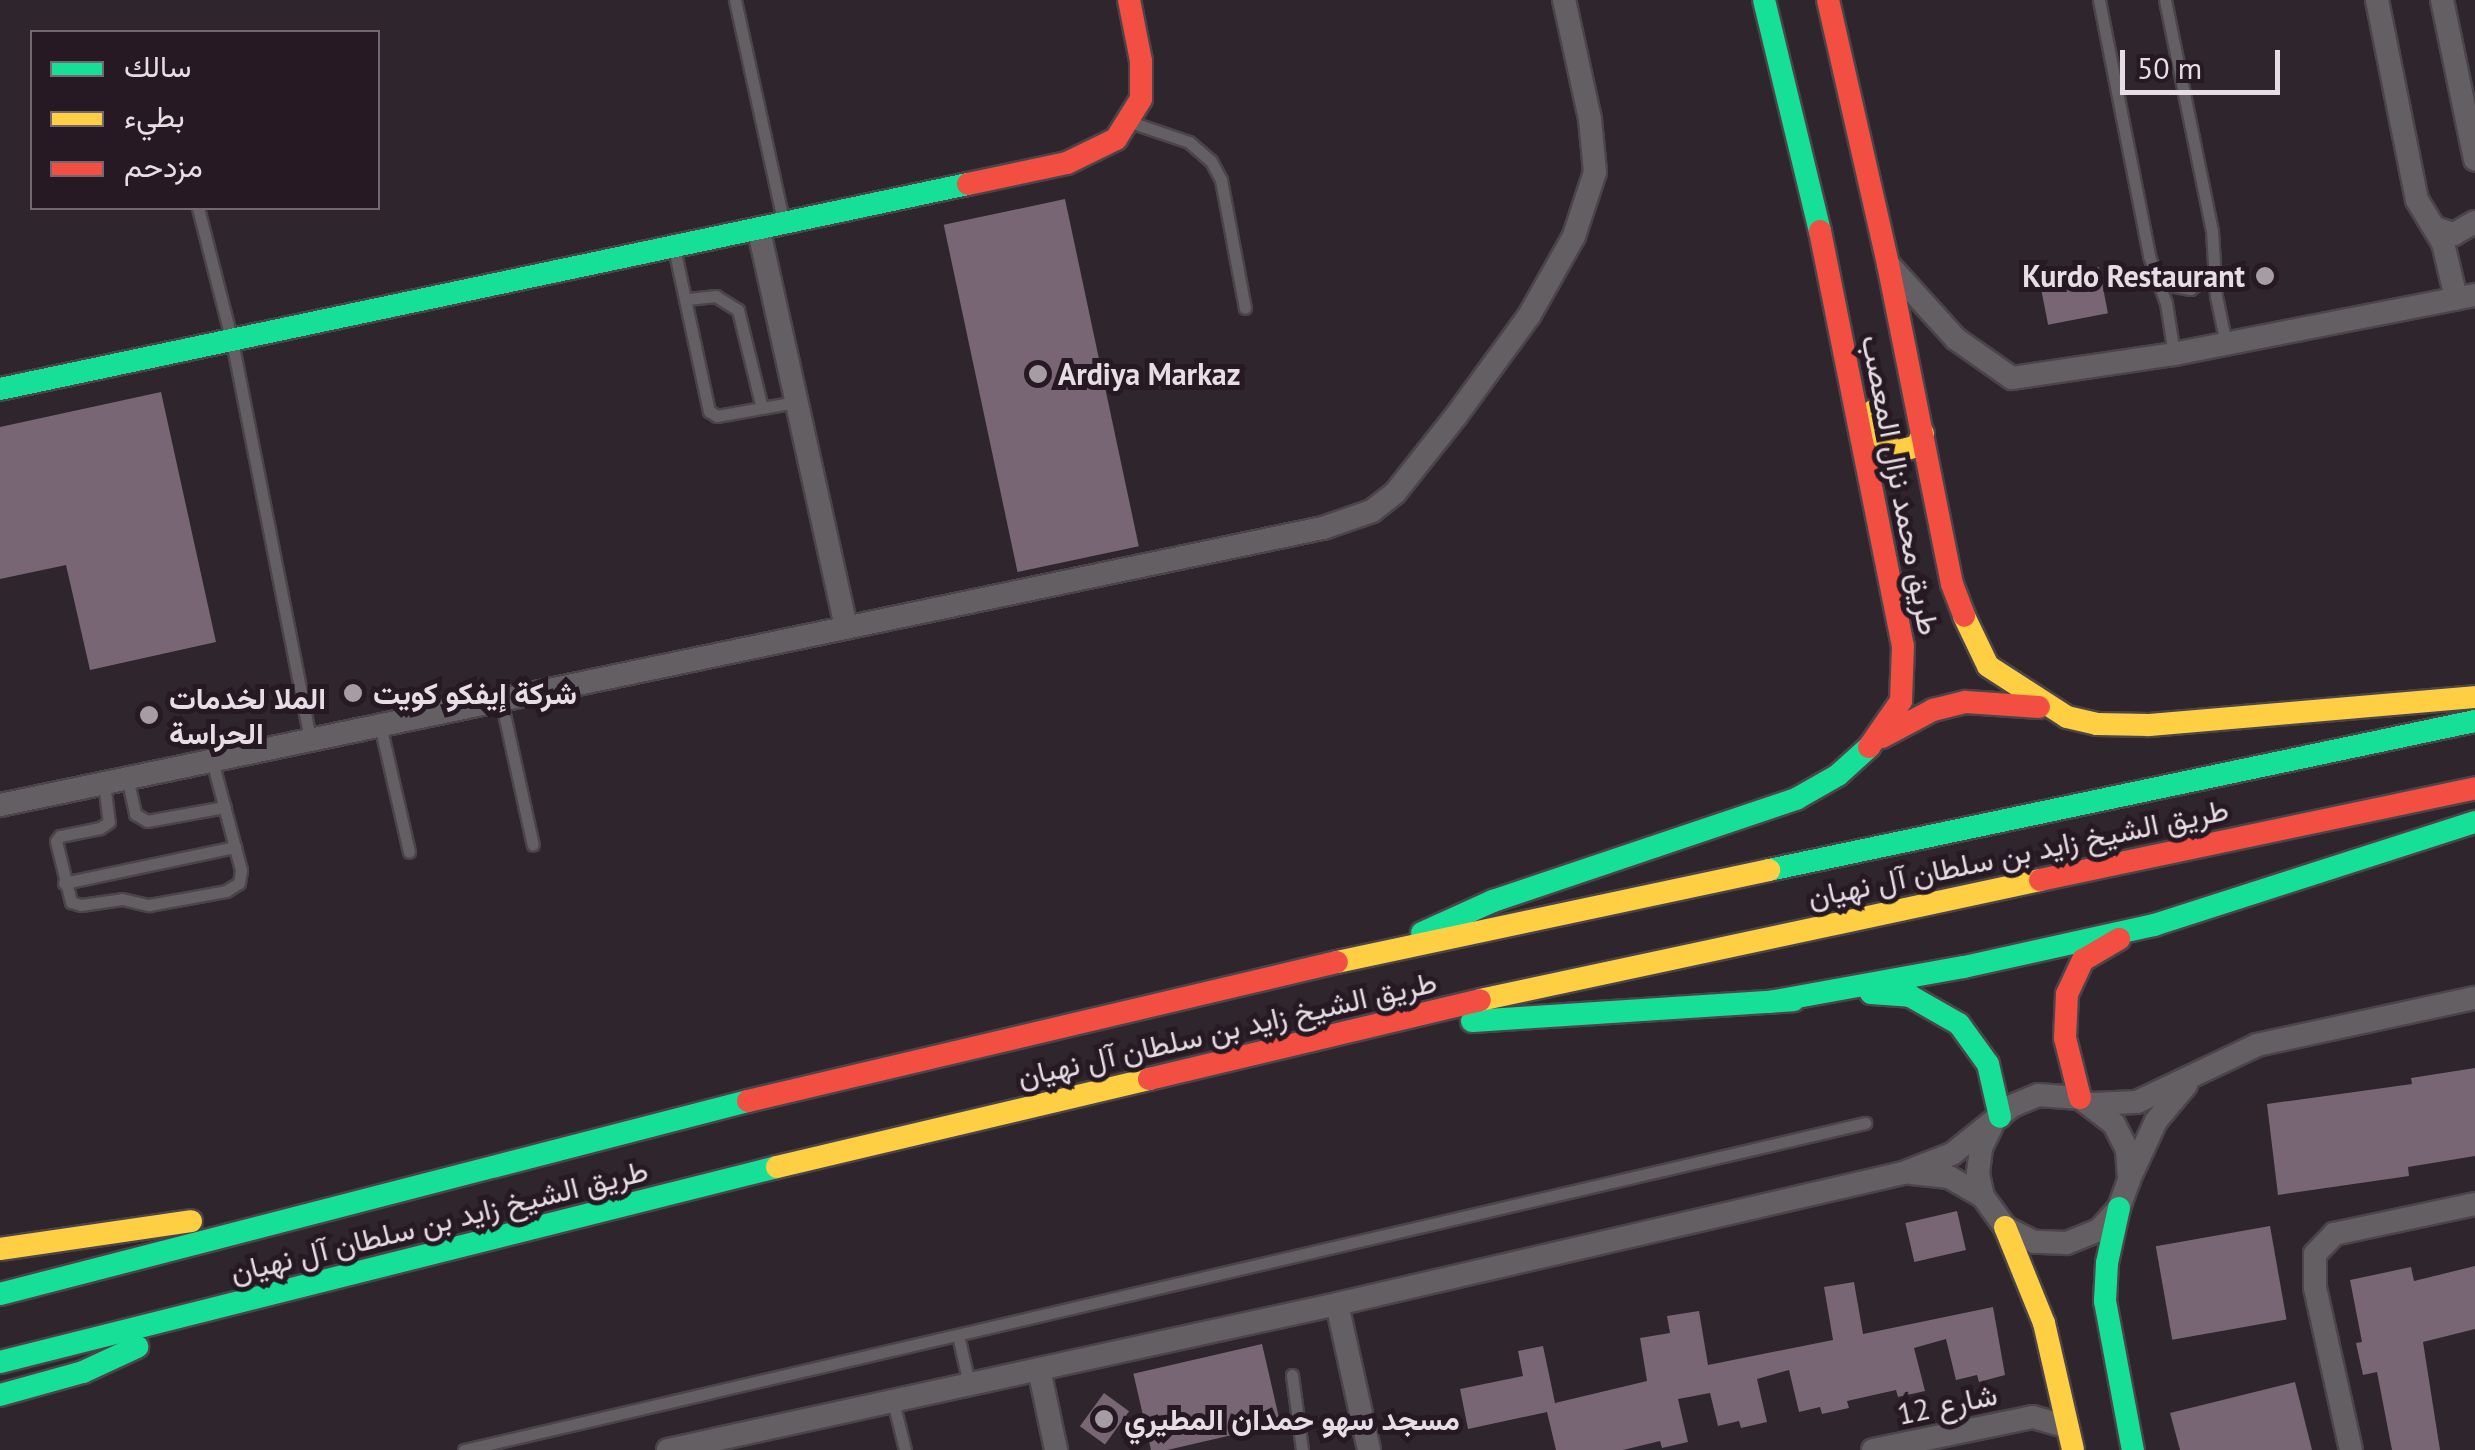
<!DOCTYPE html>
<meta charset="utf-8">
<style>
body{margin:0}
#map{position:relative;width:2475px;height:1450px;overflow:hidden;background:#2e262c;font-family:"PT Sans",Vazirmatn,sans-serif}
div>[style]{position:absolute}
.building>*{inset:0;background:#786674;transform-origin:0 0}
.roads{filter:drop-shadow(2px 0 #4b4449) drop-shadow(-2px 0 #4b4449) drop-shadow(0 2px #4b4449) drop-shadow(0 -2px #4b4449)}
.lane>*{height:11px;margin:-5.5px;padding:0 5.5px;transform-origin:5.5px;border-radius:5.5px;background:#645f62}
.street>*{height:22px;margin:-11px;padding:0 11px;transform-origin:11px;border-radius:11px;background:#645f62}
.fast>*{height:22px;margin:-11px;padding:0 11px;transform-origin:11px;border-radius:11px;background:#16e098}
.slow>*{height:22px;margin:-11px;padding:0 11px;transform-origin:11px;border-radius:11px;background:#ffcf43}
.jam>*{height:22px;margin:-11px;padding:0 11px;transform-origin:11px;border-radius:11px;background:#f24e42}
.dots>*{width:28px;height:28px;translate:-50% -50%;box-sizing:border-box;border:5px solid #271923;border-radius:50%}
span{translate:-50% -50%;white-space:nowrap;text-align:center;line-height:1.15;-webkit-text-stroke:10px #271923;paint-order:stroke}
.poi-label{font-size:30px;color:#e7dde4;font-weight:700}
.right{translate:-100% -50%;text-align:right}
.left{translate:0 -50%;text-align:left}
.street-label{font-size:30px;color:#e7dde4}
.legend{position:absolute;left:30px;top:30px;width:350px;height:180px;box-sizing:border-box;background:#271923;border:2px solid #746770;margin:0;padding:12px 18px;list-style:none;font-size:30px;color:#e7dde4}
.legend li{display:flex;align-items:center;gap:20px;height:50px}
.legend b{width:50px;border:2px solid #746770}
.scale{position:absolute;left:2120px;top:50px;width:160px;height:45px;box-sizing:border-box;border:5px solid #e7dde4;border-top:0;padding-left:12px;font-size:30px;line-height:35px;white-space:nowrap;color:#e7dde4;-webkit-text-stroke:8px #271923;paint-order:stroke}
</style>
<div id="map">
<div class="building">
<div style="left:1065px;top:199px;width:355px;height:124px;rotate:78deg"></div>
<div style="left:2099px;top:267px;width:47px;height:61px;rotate:79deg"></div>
<div style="clip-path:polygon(161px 392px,216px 642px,90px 670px,66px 565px,0 579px,0 427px)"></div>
<div style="clip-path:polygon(2475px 1068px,2475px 1156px,2408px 1167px,2409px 1176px,2278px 1195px,2267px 1104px,2412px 1084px,2411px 1078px)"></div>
<div style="left:1957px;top:1211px;width:40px;height:53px;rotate:77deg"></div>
<div style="left:2270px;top:1226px;width:95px;height:116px;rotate:80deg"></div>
<div style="clip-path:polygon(2475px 1266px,2475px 1329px,2423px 1342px,2440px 1450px,2392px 1450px,2377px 1372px,2363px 1375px,2356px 1343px,2362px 1342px,2350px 1280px,2411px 1267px,2414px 1281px)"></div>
<div style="clip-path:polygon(1854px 1282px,1863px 1334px,1993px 1307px,2005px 1375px,1979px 1382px,1977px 1375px,1956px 1380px,1946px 1339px,1914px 1348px,1925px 1391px,1898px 1397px,1896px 1390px,1847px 1401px,1849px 1408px,1822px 1414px,1820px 1407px,1799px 1412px,1789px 1370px,1757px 1379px,1767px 1422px,1741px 1428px,1739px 1421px,1718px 1426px,1710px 1393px,1678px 1399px,1688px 1442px,1662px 1448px,1660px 1441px,1623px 1450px,1556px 1450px,1547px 1412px,1468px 1429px,1460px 1389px,1523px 1376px,1518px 1351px,1543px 1346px,1555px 1403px,1647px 1381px,1640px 1338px,1670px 1333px,1667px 1316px,1699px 1311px,1708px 1365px,1833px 1340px,1824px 1287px)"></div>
<div style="left:1262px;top:1344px;width:82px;height:132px;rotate:77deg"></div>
<div style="clip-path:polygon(2295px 1382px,2312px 1450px,2180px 1450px,2170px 1413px)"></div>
<div style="left:1104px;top:1393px;width:31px;height:41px;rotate:36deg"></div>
</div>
<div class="roads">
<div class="lane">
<div style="left:735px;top:0;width:226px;rotate:77.7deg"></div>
<div style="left:2099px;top:0;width:261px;rotate:78.9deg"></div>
<div style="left:2149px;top:256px;width:50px;rotate:70.1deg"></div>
<div style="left:2166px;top:303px;width:52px;rotate:81.1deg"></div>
<div style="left:2165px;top:0;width:236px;rotate:78.5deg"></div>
<div style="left:2212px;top:231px;width:65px;rotate:86.5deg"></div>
<div style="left:2216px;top:296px;width:49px;rotate:78.2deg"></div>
<div style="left:1130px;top:122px;width:62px;rotate:18.7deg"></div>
<div style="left:1189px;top:142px;width:29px;rotate:41deg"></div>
<div style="left:1211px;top:161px;width:21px;rotate:62deg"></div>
<div style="left:1221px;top:180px;width:130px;rotate:79.4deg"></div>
<div style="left:198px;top:208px;width:137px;rotate:75.7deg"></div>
<div style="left:232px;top:341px;width:407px;rotate:78.9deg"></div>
<div style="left:674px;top:248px;width:167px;rotate:77.9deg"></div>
<div style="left:709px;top:411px;width:9px;rotate:32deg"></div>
<div style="left:717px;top:416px;width:46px;rotate:-10.1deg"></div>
<div style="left:762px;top:408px;width:101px;rotate:-103.8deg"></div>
<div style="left:738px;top:310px;width:26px;rotate:-148deg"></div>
<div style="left:716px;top:296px;width:31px;rotate:174deg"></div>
<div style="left:2159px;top:283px;width:32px;rotate:11deg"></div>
<div style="left:2190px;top:289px;width:31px;rotate:-33deg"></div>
<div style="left:762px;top:408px;width:35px;rotate:-10deg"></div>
<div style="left:501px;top:700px;width:148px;rotate:77.6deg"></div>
<div style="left:380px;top:725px;width:130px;rotate:77.1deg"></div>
<div style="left:127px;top:778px;width:37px;rotate:77deg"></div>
<div style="left:135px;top:814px;width:14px;rotate:30deg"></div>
<div style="left:147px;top:821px;width:79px;rotate:-10.2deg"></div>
<div style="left:104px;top:783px;width:39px;rotate:83deg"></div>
<div style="left:109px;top:822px;width:11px;rotate:146deg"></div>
<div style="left:100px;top:828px;width:41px;rotate:168.7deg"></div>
<div style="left:60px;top:836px;width:6px;rotate:129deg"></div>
<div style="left:56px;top:841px;width:63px;rotate:76.2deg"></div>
<div style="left:71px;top:902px;width:10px;rotate:17deg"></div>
<div style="left:81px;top:905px;width:41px;rotate:-8.3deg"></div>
<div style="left:122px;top:899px;width:28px;rotate:13deg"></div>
<div style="left:149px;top:905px;width:78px;rotate:-10.3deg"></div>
<div style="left:226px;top:891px;width:15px;rotate:-32deg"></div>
<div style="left:239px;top:883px;width:13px;rotate:-81deg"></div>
<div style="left:241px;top:870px;width:114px;rotate:-104.8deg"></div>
<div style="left:64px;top:883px;width:175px;rotate:-11.9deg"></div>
<div style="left:958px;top:1335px;width:50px;rotate:77.3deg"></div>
<div style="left:1292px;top:1375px;width:76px;rotate:82.4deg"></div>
<div style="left:893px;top:1401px;width:50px;rotate:76.2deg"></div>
<div style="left:464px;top:1450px;width:1439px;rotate:-13.14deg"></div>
</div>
<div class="street">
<div style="left:2377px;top:0;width:204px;rotate:78.7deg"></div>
<div style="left:2417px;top:200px;width:50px;rotate:58.8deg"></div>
<div style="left:2443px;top:243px;width:57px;rotate:76.7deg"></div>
<div style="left:2442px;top:0;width:163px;rotate:78.3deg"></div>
<div style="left:2435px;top:228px;width:20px;rotate:18deg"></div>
<div style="left:2454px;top:234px;width:24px;rotate:-30deg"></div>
<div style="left:759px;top:231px;width:406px;rotate:77.6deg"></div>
<div style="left:1888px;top:264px;width:101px;rotate:47.8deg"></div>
<div style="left:1956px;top:339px;width:68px;rotate:34.9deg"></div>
<div style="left:2012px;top:378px;width:164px;rotate:-8.4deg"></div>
<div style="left:2174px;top:354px;width:307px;rotate:-11.1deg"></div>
<div style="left:0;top:805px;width:1352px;rotate:-11.83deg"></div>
<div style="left:1323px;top:528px;width:52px;rotate:-19.1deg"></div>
<div style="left:1372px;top:511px;width:29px;rotate:-38deg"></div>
<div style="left:1395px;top:493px;width:98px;rotate:-51.6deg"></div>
<div style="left:1456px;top:416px;width:124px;rotate:-53.9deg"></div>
<div style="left:1529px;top:316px;width:92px;rotate:-60.6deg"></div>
<div style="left:1574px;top:236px;width:67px;rotate:-71.8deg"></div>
<div style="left:1595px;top:172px;width:53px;rotate:-95.4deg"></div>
<div style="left:1590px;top:119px;width:122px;rotate:-102.3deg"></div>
<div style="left:2092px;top:1104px;width:45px;rotate:-2.5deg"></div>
<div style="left:2137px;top:1102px;width:133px;rotate:-25.4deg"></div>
<div style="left:2257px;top:1045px;width:223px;rotate:-12.2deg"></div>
<div style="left:1911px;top:1173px;width:38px;rotate:6deg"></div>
<div style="left:1949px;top:1177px;width:39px;rotate:30deg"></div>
<div style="left:2130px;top:1177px;width:62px;rotate:-65.1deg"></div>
<div style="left:2156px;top:1121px;width:47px;rotate:-50.2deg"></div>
<div style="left:1337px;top:1304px;width:149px;rotate:77.6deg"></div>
<div style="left:1039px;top:1369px;width:83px;rotate:78.1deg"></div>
<div style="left:668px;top:1450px;width:685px;rotate:-12.31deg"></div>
<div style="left:1337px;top:1304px;width:581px;rotate:-13.03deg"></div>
<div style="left:1903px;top:1173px;width:53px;rotate:-21.2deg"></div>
<div style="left:1952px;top:1154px;width:77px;rotate:-38.7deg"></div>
<div style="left:2012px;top:1106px;width:28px;rotate:-23deg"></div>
<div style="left:2038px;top:1095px;width:42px;rotate:4.1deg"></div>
<div style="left:2080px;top:1098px;width:43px;rotate:37.4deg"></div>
<div style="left:2114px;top:1124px;width:29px;rotate:63deg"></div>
<div style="left:2127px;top:1150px;width:30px;rotate:86deg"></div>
<div style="left:2129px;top:1180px;width:30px;rotate:110deg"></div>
<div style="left:2119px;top:1208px;width:30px;rotate:132deg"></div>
<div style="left:2099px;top:1230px;width:35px;rotate:158deg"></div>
<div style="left:2067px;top:1243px;width:33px;rotate:-178deg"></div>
<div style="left:2034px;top:1242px;width:33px;rotate:-153deg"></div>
<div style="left:2005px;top:1227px;width:37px;rotate:-126deg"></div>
<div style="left:1983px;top:1197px;width:25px;rotate:-102deg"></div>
<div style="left:1978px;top:1173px;width:25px;rotate:-83deg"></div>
<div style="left:1981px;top:1148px;width:25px;rotate:-64deg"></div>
<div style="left:1873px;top:1450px;width:163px;rotate:-11.7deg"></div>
<div style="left:2033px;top:1417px;width:36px;rotate:16deg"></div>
<div style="left:2351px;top:1450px;width:166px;rotate:-102.5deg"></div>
<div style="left:2315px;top:1288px;width:34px;rotate:-90deg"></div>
<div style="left:2315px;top:1254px;width:28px;rotate:-46deg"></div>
<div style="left:2334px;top:1234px;width:144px;rotate:-12deg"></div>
</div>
<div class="fast">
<div style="left:1764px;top:0;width:238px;rotate:76.4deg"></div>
<div style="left:0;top:389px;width:989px;rotate:-11.96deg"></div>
<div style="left:1769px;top:870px;width:722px;rotate:-11.92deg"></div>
<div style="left:1422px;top:933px;width:78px;rotate:-24.3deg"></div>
<div style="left:1493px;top:901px;width:320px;rotate:-18.6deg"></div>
<div style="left:1796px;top:799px;width:48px;rotate:-29.7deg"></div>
<div style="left:1838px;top:775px;width:42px;rotate:-42.1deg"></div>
<div style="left:1871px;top:993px;width:39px;rotate:4deg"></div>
<div style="left:1910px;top:996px;width:56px;rotate:29.7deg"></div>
<div style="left:1959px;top:1024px;width:49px;rotate:54.1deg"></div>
<div style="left:1988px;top:1064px;width:54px;rotate:77.2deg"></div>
<div style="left:1769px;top:1002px;width:198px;rotate:-10.2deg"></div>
<div style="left:1964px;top:967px;width:195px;rotate:-12.5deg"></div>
<div style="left:2154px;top:925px;width:337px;rotate:-17.8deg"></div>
<div style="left:1472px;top:1021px;width:322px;rotate:-3.7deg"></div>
<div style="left:2119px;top:1208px;width:56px;rotate:102.3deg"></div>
<div style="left:2107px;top:1263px;width:38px;rotate:93deg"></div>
<div style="left:2105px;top:1301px;width:152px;rotate:79.4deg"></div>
<div style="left:0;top:1294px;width:772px;rotate:-14.47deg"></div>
<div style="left:0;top:1362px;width:801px;rotate:-14.09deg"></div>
<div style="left:0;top:1395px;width:86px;rotate:-15.5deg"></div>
<div style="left:83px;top:1372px;width:60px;rotate:-24.8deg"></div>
</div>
<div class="slow">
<div style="left:1873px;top:411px;width:25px;rotate:74deg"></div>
<div style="left:1880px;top:435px;width:23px;rotate:49deg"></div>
<div style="left:1895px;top:452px;width:23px;rotate:-15deg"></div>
<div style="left:1917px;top:446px;width:14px;rotate:-65deg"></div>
<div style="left:1964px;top:616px;width:55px;rotate:64.4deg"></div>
<div style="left:1988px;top:666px;width:94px;rotate:32.8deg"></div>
<div style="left:2067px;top:717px;width:31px;rotate:13deg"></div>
<div style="left:2097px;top:724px;width:52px;rotate:1.1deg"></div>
<div style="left:2149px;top:725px;width:327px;rotate:-4.9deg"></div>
<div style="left:1337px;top:962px;width:442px;rotate:-12deg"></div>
<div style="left:1480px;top:1000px;width:573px;rotate:-12.09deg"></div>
<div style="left:777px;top:1167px;width:382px;rotate:-13.3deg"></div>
<div style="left:2005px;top:1227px;width:104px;rotate:67.9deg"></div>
<div style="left:2044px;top:1323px;width:130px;rotate:77.1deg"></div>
<div style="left:0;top:1249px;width:193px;rotate:-8.3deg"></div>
</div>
<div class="jam">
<div style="left:1828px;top:0;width:271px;rotate:77.2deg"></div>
<div style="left:1888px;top:264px;width:326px;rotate:78.7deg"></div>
<div style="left:1952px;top:584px;width:34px;rotate:69deg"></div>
<div style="left:968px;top:184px;width:101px;rotate:-12deg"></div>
<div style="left:1067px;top:163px;width:55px;rotate:-26.1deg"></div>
<div style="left:1116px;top:139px;width:47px;rotate:-58deg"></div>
<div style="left:1141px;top:99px;width:38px;rotate:-90deg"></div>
<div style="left:1141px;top:61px;width:62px;rotate:-101.1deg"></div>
<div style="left:1820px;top:231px;width:423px;rotate:78.7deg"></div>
<div style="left:1903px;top:646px;width:55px;rotate:92.1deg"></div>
<div style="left:1901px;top:701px;width:56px;rotate:124.8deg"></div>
<div style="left:1882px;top:737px;width:58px;rotate:-27.9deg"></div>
<div style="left:1933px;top:710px;width:34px;rotate:-14deg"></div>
<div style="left:1966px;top:702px;width:73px;rotate:3.9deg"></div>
<div style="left:2040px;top:880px;width:445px;rotate:-11.9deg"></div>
<div style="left:1149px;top:1079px;width:340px;rotate:-13.4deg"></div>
<div style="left:2080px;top:1098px;width:62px;rotate:-104deg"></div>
<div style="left:2065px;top:1038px;width:44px;rotate:-87.4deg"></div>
<div style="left:2067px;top:994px;width:38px;rotate:-65deg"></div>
<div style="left:2083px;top:960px;width:42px;rotate:-30.3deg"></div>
<div style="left:748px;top:1101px;width:605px;rotate:-13.28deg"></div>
</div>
</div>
<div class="dots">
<div style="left:2265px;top:276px;background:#a69da4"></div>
<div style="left:1038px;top:374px;background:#a69da4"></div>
<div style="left:353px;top:693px;background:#a69da4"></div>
<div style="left:149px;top:715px;background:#a69da4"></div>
<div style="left:1104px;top:1419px;background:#a69da4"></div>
</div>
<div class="poi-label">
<span class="right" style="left:2245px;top:276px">Kurdo Restaurant</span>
<span class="left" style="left:1058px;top:374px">Ardiya Markaz</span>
<span class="left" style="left:373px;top:693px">شركة إيفكو كويت</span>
<span class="left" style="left:169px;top:715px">الملا لخدمات<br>الحراسة</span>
<span class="left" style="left:1124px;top:1419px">مسجد سهو حمدان المطيري</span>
</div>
<div class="street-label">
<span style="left:1901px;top:485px;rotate:79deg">طريق محمد نزال المعصب</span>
<span style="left:2018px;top:853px;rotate:-12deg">طريق الشيخ زايد بن سلطان آل نهيان</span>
<span style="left:1227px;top:1029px;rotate:-13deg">طريق الشيخ زايد بن سلطان آل نهيان</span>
<span style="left:439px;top:1221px;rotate:-14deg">طريق الشيخ زايد بن سلطان آل نهيان</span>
<span style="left:1947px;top:1404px;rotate:-12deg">شارع 12</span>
</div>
<ul class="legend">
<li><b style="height:12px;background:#16e098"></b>سالك</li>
<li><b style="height:12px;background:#ffcf43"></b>بطيء</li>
<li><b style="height:12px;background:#f24e42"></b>مزدحم</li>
</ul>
<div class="scale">50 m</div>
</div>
